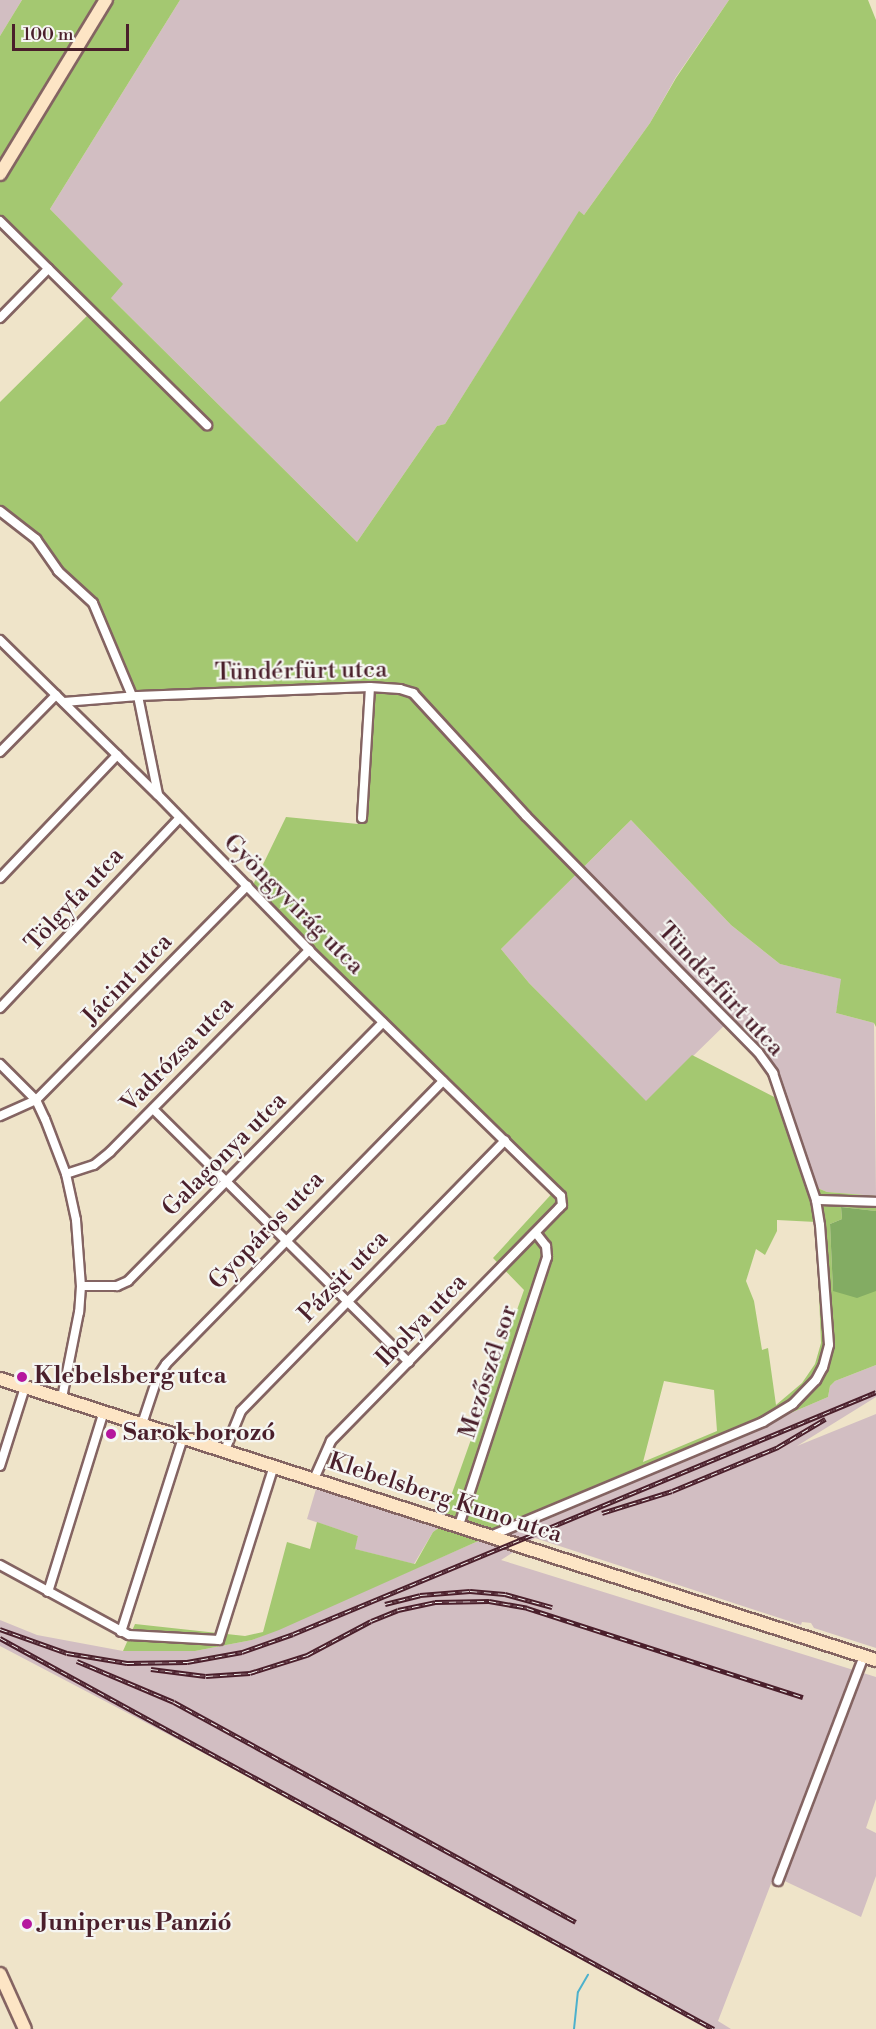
<!DOCTYPE html>
<meta charset="utf-8">
<style>
body{margin:0}
#map{position:relative;width:876px;height:2029px;overflow:hidden;background:#efe4c9;font-family:"Libre Bodoni",serif}
div>[style]{position:absolute}
.industrial>*{inset:0;background:#d2bec2}
.green>*{inset:0;background:#a4c871}
.forest>*{inset:0;background:#83ac63}
.stream>*{height:2px;margin:-1px;padding:0 1px;transform-origin:1px;border-radius:1px;background:#4db1cc}
.roads{filter:drop-shadow(2px 0 #846462) drop-shadow(-2px 0 #846462) drop-shadow(0 2px #846462) drop-shadow(0 -2px #846462)}
.street>*{height:8px;margin:-4px;padding:0 4px;transform-origin:4px;border-radius:4px;background:#fff}
.secondary>*{height:12px;margin:-6px;padding:0 6px;transform-origin:6px;border-radius:6px;background:#fde5c5}
.rail>*{height:4.5px;margin-top:-2.25px;transform-origin:0;background:repeating-linear-gradient(90deg,#f6f6f2 0 7px,#4a1f2b 0 14px);box-sizing:border-box;border-block:2px solid #4a1f2b}
.dots>*{width:16px;height:16px;translate:-50% -50%;box-sizing:border-box;border:3px solid #f6f6f2;border-radius:50%}
span{translate:-50% -50%;white-space:nowrap;text-align:center;line-height:1.15;-webkit-text-stroke:4.5px #f6f6f2;paint-order:stroke}
.street-label{font-size:24px;color:#4a1f2b}
.poi-label{font-size:24px;color:#4a1f2b;font-weight:700}
.left{translate:0 -50%;text-align:left}
.scale{position:absolute;left:12px;top:24px;width:117px;height:27px;box-sizing:border-box;border:3px solid #4a1f2b;border-top:0;padding-left:8px;font-size:18px;line-height:21px;white-space:nowrap;color:#4a1f2b;-webkit-text-stroke:4px #f6f6f2;paint-order:stroke}
</style>
<div id="map">
<div class="industrial">
<div style="clip-path:polygon(0 0,22px 0,0 36px)"></div>
<div style="clip-path:polygon(180px 0,729px 0,676px 77px,650px 123px,584px 215px,579px 212px,445px 424px,437px 426px,357px 542px,110px 297px,122px 284px,50px 209px)"></div>
<div style="clip-path:polygon(631px 820px,731px 925px,780px 964px,842px 979px,836px 1013px,874px 1023px,876px 1196px,827px 1192px,815px 1187px,771px 1060px,731px 1019px,646px 1102px,529px 983px,501px 949px)"></div>
<div style="clip-path:polygon(876px 1365px,876px 1397px,797px 1446px,876px 1414px,876px 1648px,814px 1628px,811px 1623px,802px 1622px,801px 1625px,535px 1538px,501px 1560px,876px 1677px,876px 1799px,866px 1828px,876px 1833px,876px 1876px,861px 1917px,774px 1876px,718px 2021px,731px 2029px,707px 2029px,255px 1780px,0 1646px,0 1620px,37px 1635px,123px 1651px,195px 1651px,252px 1640px,476px 1542px,550px 1516px,828px 1397px,830px 1386px,835px 1381px)"></div>
<div style="clip-path:polygon(316px 1489px,440px 1527px,433px 1532px,414px 1564px,354px 1549px,358px 1536px,307px 1519px)"></div>
</div>
<div class="green">
<div style="clip-path:polygon(evenodd,22px 0,180px 0,50px 209px,123px 284px,111px 298px,357px 542px,437px 426px,445px 424px,579px 211px,584px 215px,650px 123px,676px 78px,729px 0,868px 0,876px 20px,876px 1027px,874px 1023px,836px 1013px,841px 979px,780px 964px,731px 925px,631px 820px,501px 949px,529px 983px,646px 1101px,692px 1055px,786px 1103px,815px 1187px,827px 1192px,876px 1196px,876px 1211px,841px 1207px,842px 1219px,830px 1224px,833px 1291px,876px 1289px,876px 1365px,835px 1381px,830px 1386px,828px 1397px,550px 1516px,476px 1542px,279px 1630px,252px 1640px,195px 1651px,123px 1651px,135px 1624px,245px 1636px,263px 1632px,287px 1542px,310px 1549px,317px 1522px,358px 1536px,355px 1549px,415px 1564px,433px 1532px,440px 1527px,524px 1290px,493px 1258px,557px 1188px,253px 885px,286px 817px,358px 824px,376px 683px,133px 692px,89px 593px,0 505px,0 402px,93px 310px,0 218px,0 36px,22px 0,777px 1220px,816px 1222px,821px 1343px,815px 1364px,802px 1383px,776px 1405px,768px 1348px,762px 1350px,754px 1301px,746px 1281px,756px 1249px,765px 1255px,777px 1231px,777px 1220px,22px 0,664px 1381px,714px 1390px,717px 1431px,643px 1462px,664px 1381px)"></div>
</div>
<div class="forest">
<div style="clip-path:polygon(841px 1207px,876px 1211px,876px 1291px,857px 1298px,833px 1291px,830px 1224px,842px 1219px)"></div>
</div>
<div class="stream">
<div style="left:574px;top:2029px;width:37px;rotate:-84deg"></div>
<div style="left:578px;top:1992px;width:20px;rotate:-60deg"></div>
</div>
<div class="roads">
<div class="street">
<div style="left:0;top:221px;width:291px;rotate:44.6deg"></div>
<div style="left:0;top:318px;width:69px;rotate:-45.6deg"></div>
<div style="left:0;top:511px;width:46px;rotate:37.9deg"></div>
<div style="left:36px;top:539px;width:39px;rotate:55deg"></div>
<div style="left:58px;top:571px;width:47px;rotate:42.4deg"></div>
<div style="left:93px;top:603px;width:101px;rotate:67.2deg"></div>
<div style="left:0;top:640px;width:221px;rotate:44.5deg"></div>
<div style="left:158px;top:795px;width:216px;rotate:45.7deg"></div>
<div style="left:309px;top:950px;width:352px;rotate:44.3deg"></div>
<div style="left:561px;top:1196px;width:9px;rotate:84deg"></div>
<div style="left:562px;top:1205px;width:4px;rotate:135deg"></div>
<div style="left:559px;top:1208px;width:326px;rotate:134.4deg"></div>
<div style="left:331px;top:1441px;width:42px;rotate:114.1deg"></div>
<div style="left:138px;top:696px;width:100px;rotate:78.5deg"></div>
<div style="left:64px;top:702px;width:74px;rotate:-4.6deg"></div>
<div style="left:138px;top:696px;width:232px;rotate:-2.2deg"></div>
<div style="left:370px;top:687px;width:30px;rotate:4deg"></div>
<div style="left:400px;top:689px;width:14px;rotate:17deg"></div>
<div style="left:413px;top:693px;width:167px;rotate:47.4deg"></div>
<div style="left:526px;top:816px;width:331px;rotate:45.5deg"></div>
<div style="left:758px;top:1052px;width:26px;rotate:54deg"></div>
<div style="left:773px;top:1073px;width:134px;rotate:71.3deg"></div>
<div style="left:816px;top:1200px;width:25px;rotate:81deg"></div>
<div style="left:820px;top:1225px;width:120px;rotate:85.7deg"></div>
<div style="left:829px;top:1345px;width:23px;rotate:105deg"></div>
<div style="left:823px;top:1367px;width:15px;rotate:118deg"></div>
<div style="left:816px;top:1380px;width:33px;rotate:134deg"></div>
<div style="left:793px;top:1404px;width:35px;rotate:149deg"></div>
<div style="left:763px;top:1422px;width:296px;rotate:157.3deg"></div>
<div style="left:0;top:752px;width:80px;rotate:-45.5deg"></div>
<div style="left:362px;top:818px;width:131px;rotate:-86.5deg"></div>
<div style="left:0;top:878px;width:170px;rotate:-46.4deg"></div>
<div style="left:0;top:1008px;width:260px;rotate:-46.6deg"></div>
<div style="left:0;top:1064px;width:51px;rotate:45deg"></div>
<div style="left:36px;top:1100px;width:21px;rotate:65deg"></div>
<div style="left:45px;top:1119px;width:59px;rotate:69.1deg"></div>
<div style="left:66px;top:1174px;width:47px;rotate:77.7deg"></div>
<div style="left:76px;top:1220px;width:66px;rotate:85.7deg"></div>
<div style="left:81px;top:1286px;width:26px;rotate:94deg"></div>
<div style="left:79px;top:1312px;width:88px;rotate:101.2deg"></div>
<div style="left:153px;top:1109px;width:360px;rotate:44.7deg"></div>
<div style="left:0;top:1116px;width:39px;rotate:-24deg"></div>
<div style="left:36px;top:1100px;width:301px;rotate:-45.4deg"></div>
<div style="left:66px;top:1174px;width:29px;rotate:-18deg"></div>
<div style="left:94px;top:1165px;width:21px;rotate:-39deg"></div>
<div style="left:110px;top:1152px;width:284px;rotate:-45.4deg"></div>
<div style="left:816px;top:1200px;width:60px;rotate:1.9deg"></div>
<div style="left:81px;top:1286px;width:36px"></div>
<div style="left:117px;top:1286px;width:12px;rotate:-24deg"></div>
<div style="left:128px;top:1281px;width:363px;rotate:-45.4deg"></div>
<div style="left:142px;top:1424px;width:51px;rotate:-71.6deg"></div>
<div style="left:158px;top:1376px;width:14px;rotate:-56deg"></div>
<div style="left:166px;top:1364px;width:396px;rotate:-45.6deg"></div>
<div style="left:225px;top:1450px;width:42px;rotate:-67.7deg"></div>
<div style="left:241px;top:1411px;width:378px;rotate:-45.7deg"></div>
<div style="left:0;top:1466px;width:83px;rotate:-72.4deg"></div>
<div style="left:459px;top:1525px;width:282px;rotate:-71.8deg"></div>
<div style="left:547px;top:1257px;width:11px;rotate:-95deg"></div>
<div style="left:546px;top:1246px;width:16px;rotate:-128deg"></div>
<div style="left:0;top:1565px;width:147px;rotate:28.5deg"></div>
<div style="left:129px;top:1635px;width:90px;rotate:3.2deg"></div>
<div style="left:219px;top:1640px;width:182px;rotate:-72.5deg"></div>
<div style="left:48px;top:1592px;width:189px;rotate:-72.8deg"></div>
<div style="left:121px;top:1632px;width:204px;rotate:-72.3deg"></div>
<div style="left:778px;top:1881px;width:241px;rotate:-69.1deg"></div>
</div>
<div class="secondary">
<div style="left:0;top:174px;width:204px;rotate:-58.7deg"></div>
<div style="left:0;top:1379px;width:920px;rotate:17.79deg"></div>
<div style="left:0;top:1974px;width:60px;rotate:65.6deg"></div>
</div>
</div>
<div class="rail">
<div style="left:602px;top:1513px;width:73px;rotate:-17.4deg"></div>
<div style="left:672px;top:1491px;width:115px;rotate:-22.5deg"></div>
<div style="left:778px;top:1447px;width:55px;rotate:-30.8deg"></div>
<div style="left:385px;top:1604px;width:36px;rotate:-14deg"></div>
<div style="left:420px;top:1595px;width:50px;rotate:-4.6deg"></div>
<div style="left:470px;top:1591px;width:35px;rotate:5deg"></div>
<div style="left:505px;top:1594px;width:49px;rotate:15.5deg"></div>
<div style="left:0;top:1629px;width:71px;rotate:19.7deg"></div>
<div style="left:67px;top:1653px;width:61px;rotate:9.5deg"></div>
<div style="left:127px;top:1663px;width:60px;rotate:-1deg"></div>
<div style="left:187px;top:1662px;width:56px;rotate:-10.3deg"></div>
<div style="left:242px;top:1652px;width:54px;rotate:-19.4deg"></div>
<div style="left:293px;top:1634px;width:631px;rotate:-22.54deg"></div>
<div style="left:0;top:1638px;width:814px;rotate:28.71deg"></div>
<div style="left:77px;top:1661px;width:105px;rotate:22.9deg"></div>
<div style="left:174px;top:1702px;width:458px;rotate:28.7deg"></div>
<div style="left:151px;top:1669px;width:55px;rotate:7.3deg"></div>
<div style="left:206px;top:1676px;width:44px;rotate:-3.9deg"></div>
<div style="left:250px;top:1673px;width:60px;rotate:-17.5deg"></div>
<div style="left:307px;top:1655px;width:72px;rotate:-28deg"></div>
<div style="left:371px;top:1621px;width:29px;rotate:-22deg"></div>
<div style="left:398px;top:1610px;width:38px;rotate:-12deg"></div>
<div style="left:435px;top:1602px;width:54px;rotate:-1.1deg"></div>
<div style="left:489px;top:1601px;width:39px;rotate:10deg"></div>
<div style="left:527px;top:1608px;width:290px;rotate:17.9deg"></div>
</div>
<div class="dots">
<div style="left:22px;top:1377px;background:#b5179e"></div>
<div style="left:111px;top:1434px;background:#b5179e"></div>
<div style="left:27px;top:1924px;background:#b5179e"></div>
</div>
<div class="street-label">
<span style="left:301px;top:672px;rotate:-1deg">Tündérfürt utca</span>
<span style="left:75px;top:900px;rotate:-47deg">Tölgyfa utca</span>
<span style="left:293px;top:905px;rotate:45deg">Gyöngyvirág utca</span>
<span style="left:128px;top:980px;rotate:-46deg">Jácint utca</span>
<span style="left:720px;top:990px;rotate:47deg">Tündérfürt utca</span>
<span style="left:178px;top:1055px;rotate:-46deg">Vadrózsa utca</span>
<span style="left:225px;top:1155px;rotate:-45deg">Galagonya utca</span>
<span style="left:267px;top:1231px;rotate:-46deg">Gyopáros utca</span>
<span style="left:344px;top:1277px;rotate:-46deg">Pázsit utca</span>
<span style="left:422px;top:1321px;rotate:-46deg">Ibolya utca</span>
<span style="left:489px;top:1372px;rotate:-72deg">Mezőszél sor</span>
<span style="left:445px;top:1499px;rotate:18deg">Klebelsberg Kuno utca</span>
</div>
<div class="poi-label">
<span class="left" style="left:34px;top:1377px">Klebelsberg utca</span>
<span class="left" style="left:123px;top:1434px">Sarok borozó</span>
<span class="left" style="left:39px;top:1924px">Juniperus Panzió</span>
</div>
<div class="scale">100 m</div>
</div>
